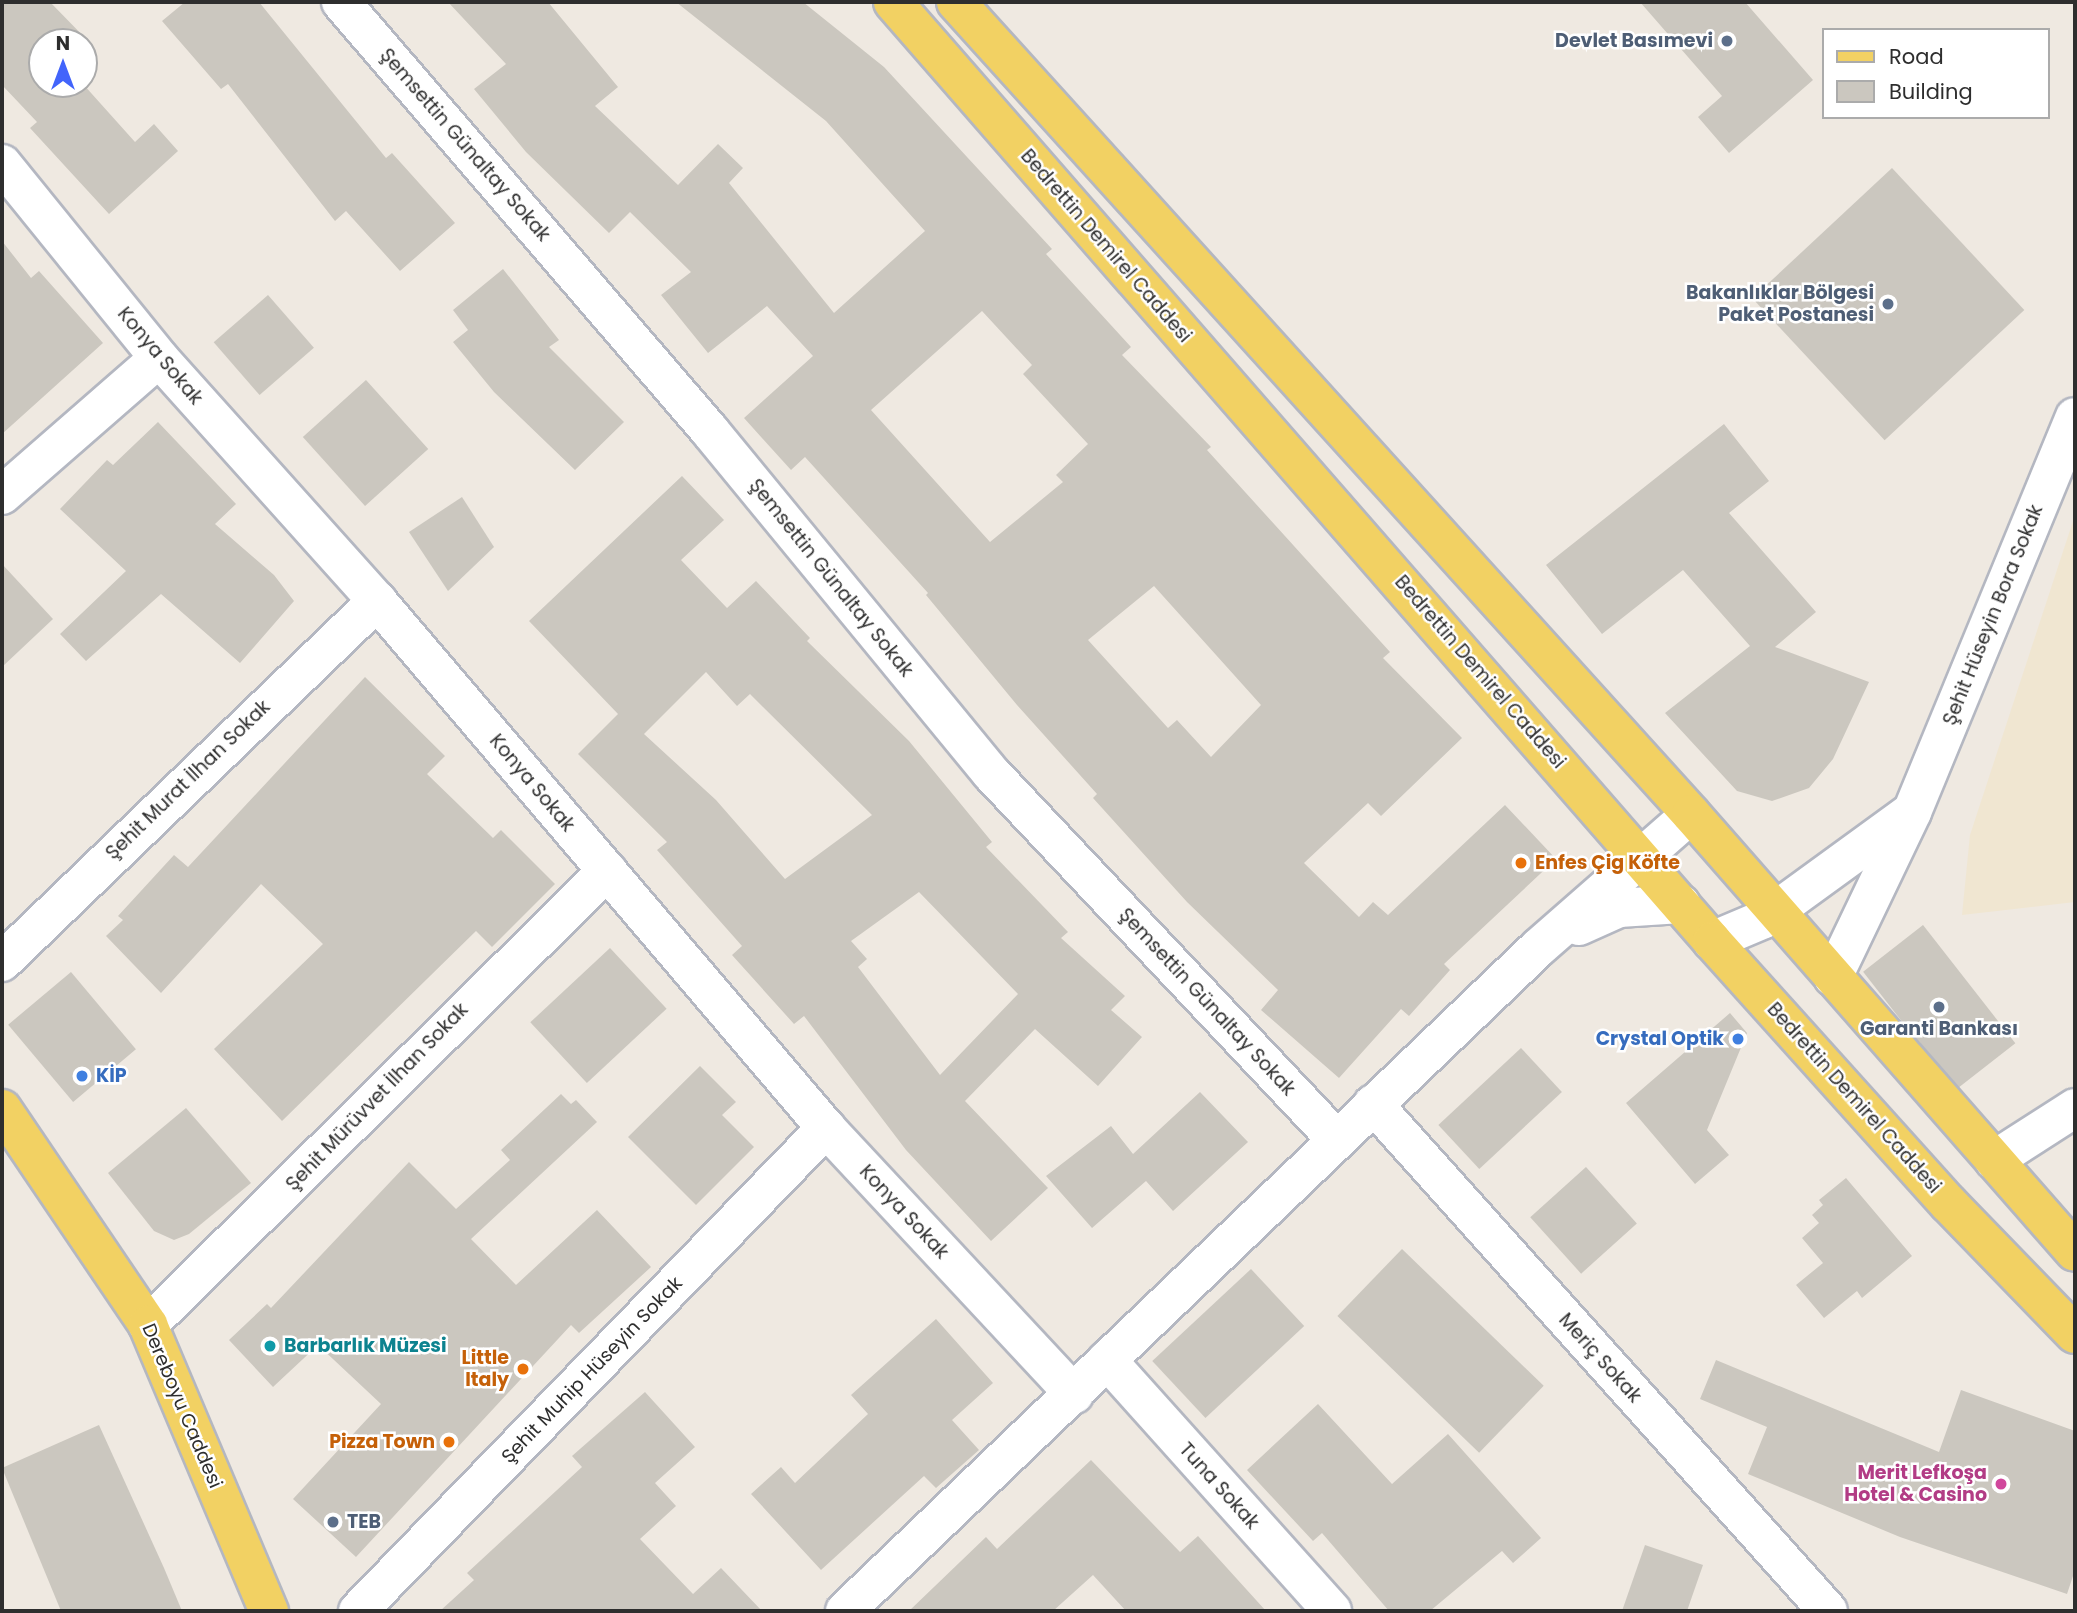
<!DOCTYPE html>
<meta charset="utf-8">
<style>
body{margin:0}
#map{position:relative;width:2077px;height:1613px;overflow:hidden;background:#efe9e1;font-family:Poppins,sans-serif}
div>[style]{position:absolute}
.education>*{inset:0;background:#f0e6d1}
.building>*{inset:0;background:#cbc7bf;transform-origin:0 0}
.roads{filter:drop-shadow(2px 0 #b4b7c1) drop-shadow(-2px 0 #b4b7c1) drop-shadow(0 2px #b4b7c1) drop-shadow(0 -2px #b4b7c1)}
.street>*{height:38px;margin:-19px;padding:0 19px;transform-origin:19px;border-radius:19px;background:#fff}
.secondary>*{height:38px;margin:-19px;padding:0 19px;transform-origin:19px;border-radius:19px;background:#fff}
.primary>*{height:38px;margin:-19px;padding:0 19px;transform-origin:19px;border-radius:19px;background:#f2d163}
.dots>*{width:19px;height:19px;translate:-50% -50%;box-sizing:border-box;border:4px solid #fff;border-radius:50%}
span{translate:-50% -50%;white-space:nowrap;text-align:center;line-height:1.15;-webkit-text-stroke:5px #fff;paint-order:stroke}
.service-label{font-size:19px;color:#4e5e75;font-weight:700}
.right{translate:-100% -50%;text-align:right}
.left{translate:0 -50%;text-align:left}
.street-label{font-size:19px;color:#2e2e2e}
.food-label{font-size:19px;color:#c56008;font-weight:700}
.shop-label{font-size:19px;color:#366cbe;font-weight:700}
.culture-label{font-size:19px;color:#0d838f;font-weight:700}
.hotel-label{font-size:19px;color:#b23c85;font-weight:700}
.frame{position:absolute;inset:0;border:4px solid #2e2e2e;pointer-events:none}
.legend{position:absolute;left:1822px;top:28px;width:228px;height:91px;box-sizing:border-box;background:#fff;border:2px solid #ababab;margin:0;padding:9px 12px;list-style:none;font-size:21px;color:#2e2e2e}
.legend li{display:flex;align-items:center;gap:14px;height:35px}
.legend b{width:35px;border:2px solid #ababab}
.north{position:absolute;left:28px;top:28px;width:70px;height:70px;box-sizing:border-box;background:#fff;border:2px solid #ababab;border-radius:50%;rotate:0deg;font-size:19px;font-weight:700;line-height:28px;text-align:center;color:#2e2e2e}
.north::after{content:'';display:block;margin:auto;width:24px;height:32px;background:#4264fb;clip-path:polygon(50% 0,100% 100%,50% 72%,0 100%)}
</style>
<div id="map">
<div class="education">
<div style="clip-path:polygon(2075px 515px,2075px 902px,1962px 915px,1970px 835px)"></div>
</div>
<div class="building">
<div style="clip-path:polygon(2px 2px,50px 2px,90px 43px,84px 48px,84px 42px,42px 42px,42px 84px,83px 84px,135px 142px,154px 124px,178px 151px,109px 214px,30px 128px,37px 122px,2px 85px)"></div>
<div style="clip-path:polygon(185px 2px,259px 2px,386px 158px,392px 153px,455px 223px,400px 271px,346px 211px,335px 221px,228px 84px,221px 89px,162px 21px)"></div>
<div style="clip-path:polygon(evenodd,448px 2px,548px 2px,618px 87px,595px 106px,678px 185px,718px 144px,743px 168px,729px 183px,834px 313px,925px 231px,826px 121px,676px 2px,803px 2px,884px 67px,1052px 249px,1046px 254px,1131px 347px,1122px 355px,1211px 447px,1207px 450px,1390px 652px,1383px 658px,1462px 738px,1381px 816px,1368px 803px,1304px 863px,1359px 917px,1373px 902px,1388px 915px,1505px 805px,1556px 859px,1444px 964px,1450px 970px,1409px 1016px,1401px 1009px,1339px 1078px,1261px 1010px,1278px 990px,1187px 902px,1093px 798px,1097px 794px,1017px 705px,926px 595px,928px 593px,805px 457px,791px 470px,744px 418px,813px 356px,767px 306px,708px 353px,661px 295px,691px 272px,630px 212px,609px 233px,526px 152px,474px 89px,506px 64px,448px 2px,982px 311px,1032px 365px,1023px 374px,1088px 444px,1056px 475px,1063px 482px,990px 542px,871px 410px,982px 311px,448px 2px,1154px 586px,1261px 705px,1211px 757px,1177px 720px,1168px 728px,1088px 640px,1154px 586px)"></div>
<div style="clip-path:polygon(1640px 2px,1745px 2px,1813px 80px,1729px 153px,1698px 117px,1722px 96px)"></div>
<div style="left:1892px;top:168px;width:194px;height:191px;rotate:47deg"></div>
<div style="clip-path:polygon(2px 241px,31px 278px,39px 271px,103px 343px,2px 434px)"></div>
<div style="clip-path:polygon(503px 269px,559px 340px,549px 347px,624px 422px,575px 470px,494px 392px,453px 342px,468px 330px,453px 310px)"></div>
<div style="left:268px;top:295px;width:70px;height:72px;rotate:49deg"></div>
<div style="left:366px;top:380px;width:93px;height:85px;rotate:48deg"></div>
<div style="clip-path:polygon(158px 422px,236px 504px,215px 524px,274px 575px,294px 601px,240px 663px,161px 594px,86px 661px,60px 634px,126px 571px,60px 509px,107px 460px,113px 465px)"></div>
<div style="clip-path:polygon(1724px 424px,1769px 481px,1729px 513px,1816px 612px,1775px 647px,1869px 682px,1833px 759px,1809px 788px,1772px 801px,1737px 791px,1665px 713px,1750px 646px,1683px 570px,1602px 634px,1546px 565px)"></div>
<div style="clip-path:polygon(evenodd,682px 476px,724px 520px,681px 560px,727px 608px,756px 581px,810px 638px,807px 641px,909px 741px,992px 842px,986px 847px,1068px 932px,1061px 938px,1125px 996px,1111px 1010px,1142px 1037px,1098px 1086px,1035px 1029px,965px 1101px,1048px 1188px,991px 1241px,906px 1150px,804px 1016px,794px 1024px,732px 955px,742px 946px,657px 850px,667px 842px,578px 754px,618px 714px,529px 621px,682px 476px,706px 672px,737px 706px,750px 694px,872px 815px,785px 879px,716px 800px,644px 734px,706px 672px,682px 476px,919px 892px,1018px 994px,940px 1075px,858px 967px,867px 959px,851px 941px,919px 892px)"></div>
<div style="clip-path:polygon(462px 497px,494px 547px,448px 591px,409px 532px)"></div>
<div style="clip-path:polygon(2px 564px,53px 619px,2px 667px)"></div>
<div style="clip-path:polygon(365px 677px,445px 756px,427px 774px,493px 838px,501px 830px,555px 884px,492px 947px,476px 931px,282px 1121px,214px 1049px,323px 944px,261px 884px,161px 993px,106px 936px,123px 920px,118px 916px,174px 855px,188px 867px)"></div>
<div style="left:1923px;top:925px;width:150px;height:76px;rotate:52deg"></div>
<div style="left:610px;top:948px;width:83px;height:109px;rotate:47deg"></div>
<div style="left:71px;top:972px;width:101px;height:82px;rotate:50deg"></div>
<div style="clip-path:polygon(1730px 1013px,1747px 1033px,1707px 1130px,1729px 1155px,1695px 1184px,1626px 1103px)"></div>
<div style="left:1521px;top:1048px;width:60px;height:113px;rotate:47deg"></div>
<div style="clip-path:polygon(700px 1066px,736px 1102px,722px 1115px,754px 1147px,696px 1205px,628px 1137px)"></div>
<div style="clip-path:polygon(1200px 1092px,1248px 1142px,1173px 1211px,1146px 1181px,1092px 1228px,1046px 1176px,1111px 1126px,1133px 1154px)"></div>
<div style="clip-path:polygon(561px 1094px,571px 1104px,576px 1100px,597px 1122px,471px 1239px,516px 1285px,597px 1210px,651px 1267px,579px 1333px,571px 1325px,356px 1557px,293px 1499px,381px 1404px,318px 1345px,273px 1387px,229px 1340px,267px 1304px,271px 1308px,409px 1162px,456px 1209px,510px 1160px,501px 1150px)"></div>
<div style="clip-path:polygon(186px 1108px,251px 1183px,189px 1234px,174px 1240px,154px 1231px,108px 1173px)"></div>
<div style="left:1586px;top:1167px;width:76px;height:75px;rotate:48deg"></div>
<div style="clip-path:polygon(1846px 1178px,1912px 1256px,1862px 1298px,1857px 1291px,1824px 1318px,1796px 1285px,1823px 1263px,1802px 1238px,1819px 1223px,1812px 1215px,1823px 1205px,1819px 1200px)"></div>
<div style="left:1402px;top:1249px;width:197px;height:93px;rotate:44deg"></div>
<div style="left:1251px;top:1269px;width:78px;height:135px;rotate:47deg"></div>
<div style="clip-path:polygon(936px 1319px,993px 1383px,952px 1420px,979px 1450px,936px 1488px,924px 1476px,821px 1570px,751px 1494px,781px 1467px,795px 1483px,868px 1414px,851px 1395px)"></div>
<div style="clip-path:polygon(1716px 1360px,1939px 1452px,1961px 1390px,2075px 1431px,2075px 1570px,2067px 1594px,1900px 1537px,1748px 1474px,1767px 1427px,1700px 1399px)"></div>
<div style="clip-path:polygon(645px 1392px,695px 1447px,655px 1483px,676px 1506px,640px 1539px,693px 1594px,721px 1568px,762px 1611px,440px 1611px,474px 1580px,467px 1573px,582px 1467px,572px 1456px)"></div>
<div style="clip-path:polygon(1318px 1404px,1392px 1484px,1448px 1434px,1541px 1538px,1513px 1563px,1502px 1551px,1430px 1611px,1389px 1611px,1322px 1533px,1313px 1541px,1247px 1470px)"></div>
<div style="clip-path:polygon(99px 1425px,164px 1568px,182px 1611px,61px 1611px,2px 1468px)"></div>
<div style="clip-path:polygon(1091px 1460px,1180px 1552px,1198px 1536px,1266px 1611px,1126px 1611px,1093px 1575px,1053px 1611px,909px 1611px,986px 1537px,997px 1549px)"></div>
<div style="clip-path:polygon(1645px 1545px,1703px 1565px,1687px 1611px,1622px 1611px)"></div>
</div>
<div class="roads">
<div class="street">
<div style="left:341px;top:2px;width:566px;rotate:49.3deg"></div>
<div style="left:710px;top:431px;width:443px;rotate:50.6deg"></div>
<div style="left:991px;top:773px;width:504px;rotate:46.69deg"></div>
<div style="left:2px;top:164px;width:250px;rotate:51deg"></div>
<div style="left:159px;top:358px;width:326px;rotate:48.1deg"></div>
<div style="left:377px;top:601px;width:692px;rotate:49.57deg"></div>
<div style="left:826px;top:1128px;width:364px;rotate:47deg"></div>
<div style="left:2px;top:495px;width:208px;rotate:-41.1deg"></div>
<div style="left:1712px;top:941px;width:56px;rotate:-22.9deg"></div>
<div style="left:1764px;top:919px;width:177px;rotate:-36deg"></div>
<div style="left:2px;top:962px;width:521px;rotate:-43.91deg"></div>
<div style="left:1833px;top:977px;width:183px;rotate:-64.4deg"></div>
<div style="left:1912px;top:812px;width:427px;rotate:-67.6deg"></div>
<div style="left:1373px;top:1104px;width:681px;rotate:48.09deg"></div>
<div style="left:1994px;top:1160px;width:96px;rotate:-32.7deg"></div>
<div style="left:148px;top:1325px;width:646px;rotate:-44.69deg"></div>
<div style="left:1107px;top:1360px;width:337px;rotate:48.1deg"></div>
<div style="left:358px;top:1611px;width:673px;rotate:-45.9deg"></div>
</div>
<div class="secondary">
<div style="left:1579px;top:926px;width:44px;rotate:-24.2deg"></div>
<div style="left:1619px;top:908px;width:62px;rotate:-3.7deg"></div>
<div style="left:845px;top:1611px;width:959px;rotate:-43.73deg"></div>
<div style="left:1538px;top:948px;width:203px;rotate:-41.2deg"></div>
</div>
<div class="primary">
<div style="left:893px;top:2px;width:1246px;rotate:48.9deg"></div>
<div style="left:1712px;top:941px;width:353px;rotate:48deg"></div>
<div style="left:1948px;top:1203px;width:182px;rotate:45.9deg"></div>
<div style="left:956px;top:2px;width:1095px;rotate:47.85deg"></div>
<div style="left:1691px;top:814px;width:582px;rotate:48.76deg"></div>
<div style="left:2px;top:1109px;width:261px;rotate:55.9deg"></div>
<div style="left:148px;top:1325px;width:311px;rotate:67.1deg"></div>
</div>
</div>
<div class="dots">
<div style="left:1727px;top:41px;background:#5c6f8a"></div>
<div style="left:1888px;top:304px;background:#5c6f8a"></div>
<div style="left:1521px;top:863px;background:#e8710a"></div>
<div style="left:1939px;top:1007px;background:#5c6f8a"></div>
<div style="left:1738px;top:1039px;background:#3f7fe0"></div>
<div style="left:82px;top:1076px;background:#3f7fe0"></div>
<div style="left:270px;top:1346px;background:#0f9aa8"></div>
<div style="left:523px;top:1369px;background:#e8710a"></div>
<div style="left:449px;top:1442px;background:#e8710a"></div>
<div style="left:2001px;top:1484px;background:#d1479c"></div>
<div style="left:333px;top:1522px;background:#5c6f8a"></div>
</div>
<div class="service-label">
<span class="right" style="left:1713px;top:41px">Devlet Basımevi</span>
<span class="right" style="left:1874px;top:304px">Bakanlıklar Bölgesi<br>Paket Postanesi</span>
<span style="left:1939px;top:1029px">Garanti Bankası</span>
<span class="left" style="left:347px;top:1522px">TEB</span>
</div>
<div class="street-label">
<span style="left:465px;top:145px;rotate:49deg">Şemsettin Günaltay Sokak</span>
<span style="left:1106px;top:246px;rotate:49deg">Bedrettin Demirel Caddesi</span>
<span style="left:160px;top:356px;rotate:50deg">Konya Sokak</span>
<span style="left:831px;top:578px;rotate:51deg">Şemsettin Günaltay Sokak</span>
<span style="left:1993px;top:615px;rotate:-68deg">Şehit Hüseyin Bora Sokak</span>
<span style="left:1480px;top:672px;rotate:49deg">Bedrettin Demirel Caddesi</span>
<span style="left:188px;top:780px;rotate:-44deg">Şehit Murat İlhan Sokak</span>
<span style="left:532px;top:783px;rotate:50deg">Konya Sokak</span>
<span style="left:1207px;top:1002px;rotate:47deg">Şemsettin Günaltay Sokak</span>
<span style="left:377px;top:1097px;rotate:-46deg">Şehit Mürüvvet İlhan Sokak</span>
<span style="left:1854px;top:1098px;rotate:48deg">Bedrettin Demirel Caddesi</span>
<span style="left:904px;top:1212px;rotate:47deg">Konya Sokak</span>
<span style="left:1600px;top:1358px;rotate:48deg">Meriç Sokak</span>
<span style="left:592px;top:1370px;rotate:-46deg">Şehit Muhip Hüseyin Sokak</span>
<span style="left:182px;top:1406px;rotate:67deg">Dereboyu Caddesi</span>
<span style="left:1219px;top:1486px;rotate:48deg">Tuna Sokak</span>
</div>
<div class="food-label">
<span class="left" style="left:1535px;top:863px">Enfes Çig Köfte</span>
<span class="right" style="left:509px;top:1369px">Little<br>Italy</span>
<span class="right" style="left:435px;top:1442px">Pizza Town</span>
</div>
<div class="shop-label">
<span class="right" style="left:1724px;top:1039px">Crystal Optik</span>
<span class="left" style="left:96px;top:1076px">KİP</span>
</div>
<div class="culture-label">
<span class="left" style="left:284px;top:1346px">Barbarlık Müzesi</span>
</div>
<div class="hotel-label">
<span class="right" style="left:1987px;top:1484px">Merit Lefkoşa<br>Hotel &amp; Casino</span>
</div>
<div class="frame"></div>
<ul class="legend">
<li><b style="height:9px;background:#f2d163"></b>Road</li>
<li><b style="height:19px;background:#cbc7bf"></b>Building</li>
</ul>
<div class="north">N</div>
</div>
